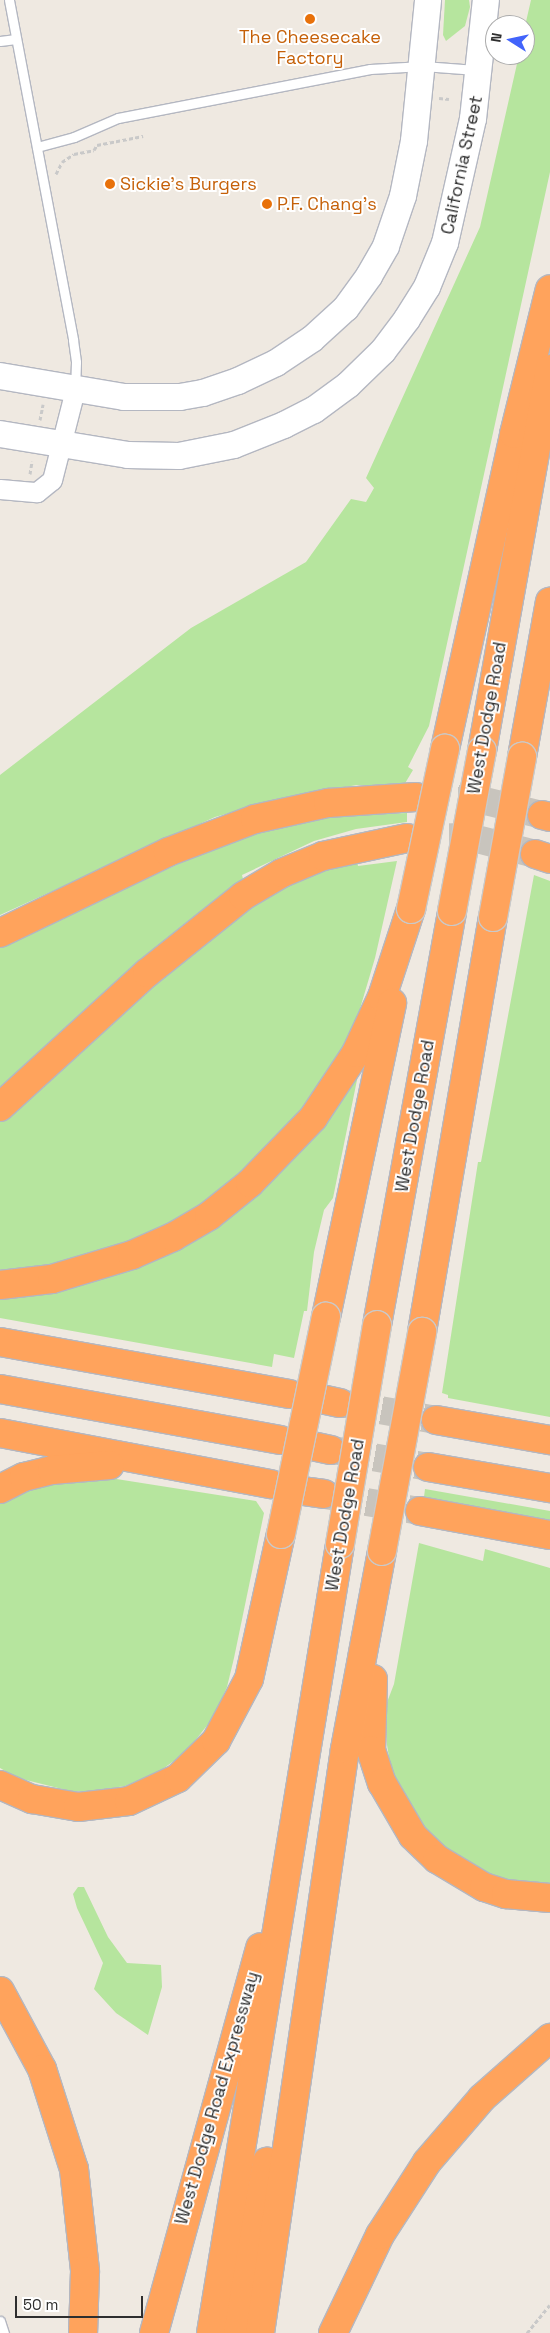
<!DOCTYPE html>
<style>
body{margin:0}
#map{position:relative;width:550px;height:2333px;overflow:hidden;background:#efe9e1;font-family:"Space Grotesk",sans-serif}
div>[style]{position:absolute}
.green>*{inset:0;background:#b6e59e}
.motorway-tunnel>*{height:28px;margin-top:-14px;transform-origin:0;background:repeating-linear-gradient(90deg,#c8c4bd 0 28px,transparent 0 42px)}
.path>*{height:3px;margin-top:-1.5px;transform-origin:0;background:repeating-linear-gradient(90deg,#c9c9c9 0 4px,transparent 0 6.5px)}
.roads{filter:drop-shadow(1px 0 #b4b7c1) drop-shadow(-1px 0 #b4b7c1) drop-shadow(0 1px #b4b7c1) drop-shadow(0 -1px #b4b7c1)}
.service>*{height:9px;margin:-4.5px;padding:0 4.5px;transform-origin:4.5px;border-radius:4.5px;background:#fff}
.minor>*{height:19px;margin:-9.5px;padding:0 9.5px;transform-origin:9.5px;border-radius:9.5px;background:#fff}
.secondary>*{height:26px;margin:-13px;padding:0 13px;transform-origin:13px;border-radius:13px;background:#fff}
.motorway>*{height:28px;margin:-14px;padding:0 14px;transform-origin:14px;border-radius:14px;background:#ffa35c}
.bridges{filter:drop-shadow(1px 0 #c9c9c9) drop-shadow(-1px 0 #c9c9c9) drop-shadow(0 1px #c9c9c9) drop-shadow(0 -1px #c9c9c9)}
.motorway-bridge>*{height:28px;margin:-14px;padding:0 14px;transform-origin:14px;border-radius:14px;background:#ffa35c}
.dots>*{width:14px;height:14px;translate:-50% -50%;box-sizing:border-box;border:2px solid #fff;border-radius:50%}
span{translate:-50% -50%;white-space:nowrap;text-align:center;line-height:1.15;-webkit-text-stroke:4px #fff;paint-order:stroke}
.food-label{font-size:18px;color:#c56008}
.left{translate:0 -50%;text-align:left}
.street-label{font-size:18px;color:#2e2e2e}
.north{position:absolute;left:485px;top:15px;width:50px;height:50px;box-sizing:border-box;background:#fff;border:1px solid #ababab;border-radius:50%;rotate:280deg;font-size:14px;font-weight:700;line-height:20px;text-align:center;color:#2e2e2e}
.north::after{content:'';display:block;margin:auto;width:18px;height:22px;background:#4264fb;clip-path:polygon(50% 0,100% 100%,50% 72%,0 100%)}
.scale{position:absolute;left:15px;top:2296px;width:128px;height:22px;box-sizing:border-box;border:2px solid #2e2e2e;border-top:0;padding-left:6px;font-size:15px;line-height:18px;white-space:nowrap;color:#2e2e2e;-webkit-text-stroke:4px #fff;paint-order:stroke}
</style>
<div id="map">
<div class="green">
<div style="clip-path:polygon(445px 0,469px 0,470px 7px,465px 26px,446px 41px,443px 35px)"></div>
<div style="clip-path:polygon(531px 0,550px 0,550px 172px,429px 726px,408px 767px,413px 770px,404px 785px,357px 785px,290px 796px,215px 817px,0 915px,0 775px,191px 628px,306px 562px,351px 499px,366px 502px,374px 488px,366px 478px,480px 227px,519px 55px,525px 55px,525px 26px)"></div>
<div style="clip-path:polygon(407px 813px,407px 822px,356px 829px,314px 841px,242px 875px,243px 879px,183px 925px,0 1092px,0 947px,202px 853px,254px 834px,338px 816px)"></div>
<div style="clip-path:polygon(355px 851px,358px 866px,397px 861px,375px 958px,354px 1029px,332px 1071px,307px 1106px,280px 1138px,221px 1191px,169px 1224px,91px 1256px,31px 1270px,0 1272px,0 1118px,224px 916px)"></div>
<div style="clip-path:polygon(534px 875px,550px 881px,550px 1417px,448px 1398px,448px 1395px,442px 1393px,478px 1162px,481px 1162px)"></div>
<div style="clip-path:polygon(356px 1073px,358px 1075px,333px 1198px,324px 1210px,314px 1252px,307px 1311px,304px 1311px,294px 1358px,274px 1354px,272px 1367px,0 1318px,0 1291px,155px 1256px)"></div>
<div style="clip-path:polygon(91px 1475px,256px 1501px,264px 1513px,234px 1658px,227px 1687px,213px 1718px,186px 1752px,160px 1771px,125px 1786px,94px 1791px,70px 1791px,18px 1778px,0 1768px,0 1498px)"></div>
<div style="clip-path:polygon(425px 1489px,550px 1511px,550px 1520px,435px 1501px,424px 1497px)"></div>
<div style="clip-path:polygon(419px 1543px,483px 1561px,485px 1549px,550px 1568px,550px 1888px,496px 1883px,434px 1845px,393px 1781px,387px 1745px,386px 1705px,394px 1684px)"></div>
<div style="clip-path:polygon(78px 1887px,84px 1887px,108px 1937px,127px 1963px,161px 1965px,162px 1987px,148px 2035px,116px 2013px,94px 1989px,103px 1963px,77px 1908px,73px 1894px)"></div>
</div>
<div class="motorway-tunnel">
<div style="left:416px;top:797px;width:65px;rotate:2.6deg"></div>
<div style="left:481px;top:800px;width:63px;rotate:13.8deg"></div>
<div style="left:407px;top:838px;width:62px;rotate:-0.9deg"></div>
<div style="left:469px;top:837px;width:68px;rotate:14.4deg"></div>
<div style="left:340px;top:1403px;width:97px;rotate:10deg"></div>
<div style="left:333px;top:1450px;width:97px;rotate:10.1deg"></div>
<div style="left:325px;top:1495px;width:96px;rotate:9.6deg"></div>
</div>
<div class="path">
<div style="left:439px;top:98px;width:10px;rotate:6deg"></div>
<div style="left:56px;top:174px;width:13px;rotate:-63deg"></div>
<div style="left:62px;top:162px;width:14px;rotate:-34deg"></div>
<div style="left:74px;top:154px;width:20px;rotate:-11deg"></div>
<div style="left:94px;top:150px;width:6px;rotate:-59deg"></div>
<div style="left:97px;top:145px;width:47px;rotate:-11.1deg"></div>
<div style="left:40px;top:420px;width:16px;rotate:-79deg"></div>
<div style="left:30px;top:474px;width:13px;rotate:-81deg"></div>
<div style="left:527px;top:2333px;width:36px;rotate:-51deg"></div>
</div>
<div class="roads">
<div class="service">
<div style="left:9px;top:0;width:346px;rotate:79.3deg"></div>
<div style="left:73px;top:340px;width:22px;rotate:82deg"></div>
<div style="left:76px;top:362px;width:25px;rotate:92deg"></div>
<div style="left:0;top:41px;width:16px;rotate:-7deg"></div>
<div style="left:37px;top:147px;width:38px;rotate:-15deg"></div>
<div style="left:74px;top:137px;width:48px;rotate:-23.4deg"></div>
<div style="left:118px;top:118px;width:257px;rotate:-11deg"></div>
<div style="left:370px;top:69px;width:53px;rotate:-3.2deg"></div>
<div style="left:423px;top:66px;width:53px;rotate:4.3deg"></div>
<div style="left:0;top:2321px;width:13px;rotate:72deg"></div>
</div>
<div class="minor">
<div style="left:0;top:489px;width:37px;rotate:5deg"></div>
<div style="left:37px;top:492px;width:19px;rotate:-39deg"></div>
<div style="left:52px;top:480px;width:93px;rotate:-75.7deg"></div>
</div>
<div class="secondary">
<div style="left:0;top:376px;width:126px;rotate:9.6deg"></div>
<div style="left:124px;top:397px;width:56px"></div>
<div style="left:180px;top:397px;width:23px;rotate:-10deg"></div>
<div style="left:203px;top:393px;width:37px;rotate:-19deg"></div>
<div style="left:238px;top:381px;width:42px;rotate:-25.3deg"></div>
<div style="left:276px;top:363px;width:43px;rotate:-33.7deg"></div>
<div style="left:312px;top:339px;width:46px;rotate:-42.4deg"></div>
<div style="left:346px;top:308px;width:39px;rotate:-54deg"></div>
<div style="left:369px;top:276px;width:34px;rotate:-60deg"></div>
<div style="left:386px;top:246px;width:53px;rotate:-71.2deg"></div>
<div style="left:403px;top:196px;width:56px;rotate:-78.7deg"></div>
<div style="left:414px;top:141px;width:142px;rotate:-84.3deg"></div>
<div style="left:0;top:434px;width:130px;rotate:9.3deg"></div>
<div style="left:128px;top:455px;width:51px;rotate:1.1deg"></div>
<div style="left:179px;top:456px;width:56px;rotate:-11.3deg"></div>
<div style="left:234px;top:445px;width:54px;rotate:-21.8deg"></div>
<div style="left:284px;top:425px;width:34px;rotate:-27deg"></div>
<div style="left:314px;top:410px;width:42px;rotate:-36.3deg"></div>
<div style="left:348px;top:385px;width:49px;rotate:-44.2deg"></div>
<div style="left:383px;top:351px;width:40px;rotate:-53deg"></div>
<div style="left:407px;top:319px;width:38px;rotate:-58deg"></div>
<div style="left:427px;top:287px;width:48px;rotate:-67.8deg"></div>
<div style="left:445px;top:243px;width:127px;rotate:-77.3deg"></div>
<div style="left:473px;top:119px;width:120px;rotate:-83.8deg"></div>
</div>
<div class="motorway">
<div style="left:445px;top:749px;width:322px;rotate:-77.6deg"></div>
<div style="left:514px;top:434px;width:149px;rotate:-76.1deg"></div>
<div style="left:482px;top:751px;width:388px;rotate:-79.9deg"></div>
<div style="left:522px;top:757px;width:158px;rotate:-79.8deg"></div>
<div style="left:542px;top:815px;width:8px;rotate:14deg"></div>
<div style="left:535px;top:854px;width:16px;rotate:18deg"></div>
<div style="left:0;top:933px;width:187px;rotate:-25.7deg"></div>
<div style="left:168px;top:852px;width:93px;rotate:-20.8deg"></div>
<div style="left:255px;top:819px;width:75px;rotate:-12.4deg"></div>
<div style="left:328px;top:803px;width:88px;rotate:-3.9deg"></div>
<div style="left:0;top:1107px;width:199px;rotate:-42.4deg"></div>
<div style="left:147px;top:973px;width:123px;rotate:-38.7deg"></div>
<div style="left:243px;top:896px;width:45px;rotate:-30.5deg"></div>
<div style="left:282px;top:873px;width:44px;rotate:-22.5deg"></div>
<div style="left:323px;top:856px;width:86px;rotate:-12.1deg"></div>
<div style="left:0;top:1285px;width:52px;rotate:-6.6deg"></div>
<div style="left:52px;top:1279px;width:84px;rotate:-16.7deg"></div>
<div style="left:132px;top:1255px;width:45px;rotate:-23.7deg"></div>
<div style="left:173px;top:1237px;width:42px;rotate:-30.3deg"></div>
<div style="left:209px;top:1216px;width:53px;rotate:-38.8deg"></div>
<div style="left:250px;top:1183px;width:91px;rotate:-45.9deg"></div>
<div style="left:313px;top:1118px;width:78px;rotate:-56.5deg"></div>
<div style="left:356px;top:1053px;width:62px;rotate:-65.1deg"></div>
<div style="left:382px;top:997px;width:93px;rotate:-71.8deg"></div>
<div style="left:326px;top:1317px;width:321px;rotate:-78.1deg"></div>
<div style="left:377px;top:1325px;width:421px;rotate:-79.7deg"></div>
<div style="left:422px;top:1332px;width:421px;rotate:-80.3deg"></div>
<div style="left:0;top:1342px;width:294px;rotate:10.2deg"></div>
<div style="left:0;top:1389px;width:285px;rotate:10.3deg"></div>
<div style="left:321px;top:1399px;width:19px;rotate:12deg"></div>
<div style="left:436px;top:1420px;width:116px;rotate:10deg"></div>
<div style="left:0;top:1433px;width:276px;rotate:10.7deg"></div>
<div style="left:312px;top:1446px;width:19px;rotate:12deg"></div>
<div style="left:428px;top:1467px;width:124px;rotate:9.8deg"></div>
<div style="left:0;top:1489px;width:27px;rotate:-27deg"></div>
<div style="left:24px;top:1477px;width:29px;rotate:-14deg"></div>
<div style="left:52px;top:1470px;width:58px;rotate:-4.9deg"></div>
<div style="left:303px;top:1491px;width:21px;rotate:8deg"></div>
<div style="left:420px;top:1511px;width:132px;rotate:10.5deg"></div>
<div style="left:373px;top:1679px;width:71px;rotate:91.6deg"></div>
<div style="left:371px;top:1750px;width:35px;rotate:72deg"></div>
<div style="left:382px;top:1783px;width:61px;rotate:59.7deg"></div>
<div style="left:413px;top:1836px;width:33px;rotate:44deg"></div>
<div style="left:437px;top:1859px;width:55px;rotate:30.8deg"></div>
<div style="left:484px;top:1887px;width:23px;rotate:18deg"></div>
<div style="left:506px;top:1894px;width:44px;rotate:5.2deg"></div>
<div style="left:0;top:1785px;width:35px;rotate:24deg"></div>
<div style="left:32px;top:1799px;width:47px;rotate:9.9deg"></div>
<div style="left:78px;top:1807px;width:51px;rotate:-6.7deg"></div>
<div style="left:129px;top:1801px;width:54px;rotate:-25.1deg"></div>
<div style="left:178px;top:1778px;width:53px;rotate:-44.2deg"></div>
<div style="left:216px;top:1741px;width:70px;rotate:-62deg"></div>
<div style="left:249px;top:1679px;width:148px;rotate:-77.6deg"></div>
<div style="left:0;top:1991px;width:89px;rotate:61.7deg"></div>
<div style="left:42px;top:2069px;width:105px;rotate:72.3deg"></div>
<div style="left:74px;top:2169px;width:103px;rotate:83.8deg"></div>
<div style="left:85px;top:2271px;width:62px;rotate:91.8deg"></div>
<div style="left:154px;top:2333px;width:400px;rotate:-74.6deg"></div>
<div style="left:211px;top:2333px;width:799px;rotate:-80.71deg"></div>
<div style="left:238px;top:2333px;width:174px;rotate:-80.4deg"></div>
<div style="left:260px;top:2333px;width:590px;rotate:-81.72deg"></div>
<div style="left:345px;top:1749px;width:201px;rotate:-79.4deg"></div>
<div style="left:333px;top:2333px;width:109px;rotate:-64.4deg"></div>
<div style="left:380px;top:2235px;width:87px;rotate:-57.2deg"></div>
<div style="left:427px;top:2162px;width:84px;rotate:-49.3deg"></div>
<div style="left:482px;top:2098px;width:91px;rotate:-41.4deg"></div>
</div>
</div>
<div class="bridges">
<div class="motorway-bridge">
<div style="left:411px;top:909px;width:164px;rotate:-78deg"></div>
<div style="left:452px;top:911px;width:163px;rotate:-79.4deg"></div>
<div style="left:493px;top:917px;width:163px;rotate:-79.7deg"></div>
<div style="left:281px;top:1534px;width:222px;rotate:-78.3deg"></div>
<div style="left:340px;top:1544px;width:222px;rotate:-80.4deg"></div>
<div style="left:382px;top:1551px;width:223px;rotate:-79.6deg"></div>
</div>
</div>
<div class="dots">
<div style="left:310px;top:19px;background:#e8710a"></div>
<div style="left:110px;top:184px;background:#e8710a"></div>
<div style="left:267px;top:204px;background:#e8710a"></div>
</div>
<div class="food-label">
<span style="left:310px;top:48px">The Cheesecake<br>Factory</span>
<span class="left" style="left:120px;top:184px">Sickie's Burgers</span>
<span class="left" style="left:277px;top:204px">P.F. Chang's</span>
</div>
<div class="street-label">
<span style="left:462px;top:165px;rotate:-78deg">California Street</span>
<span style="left:487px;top:718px;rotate:-80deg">West Dodge Road</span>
<span style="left:415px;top:1116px;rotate:-80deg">West Dodge Road</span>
<span style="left:345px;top:1515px;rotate:-80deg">West Dodge Road</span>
<span style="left:217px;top:2098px;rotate:-74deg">West Dodge Road Expressway</span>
</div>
<div class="north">N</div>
<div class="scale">50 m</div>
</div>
